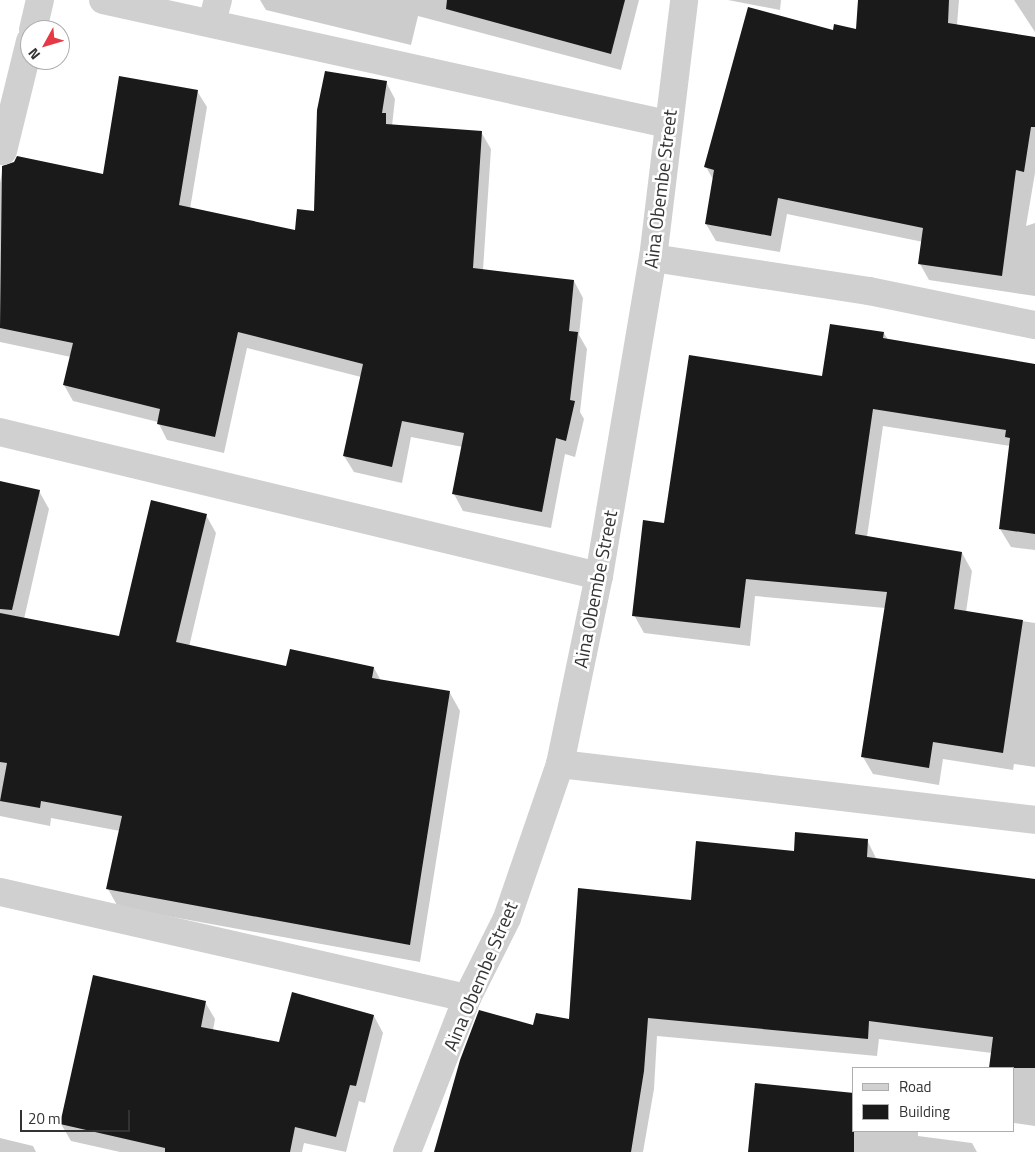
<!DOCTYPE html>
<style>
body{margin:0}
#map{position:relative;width:1035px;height:1152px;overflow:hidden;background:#fff;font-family:"Titillium Web",sans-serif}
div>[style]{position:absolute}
.shadow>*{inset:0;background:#0003}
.building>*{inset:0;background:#1a1a1a}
.minor>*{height:28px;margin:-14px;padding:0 14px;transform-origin:14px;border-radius:14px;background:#d0d0d0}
.tertiary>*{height:28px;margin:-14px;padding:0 14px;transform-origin:14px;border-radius:14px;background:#d0d0d0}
span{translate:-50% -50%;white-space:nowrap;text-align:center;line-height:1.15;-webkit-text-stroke:5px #fff;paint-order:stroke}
.street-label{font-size:19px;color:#333}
.legend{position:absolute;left:852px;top:1067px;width:162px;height:65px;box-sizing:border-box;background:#fff;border:1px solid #adadad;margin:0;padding:6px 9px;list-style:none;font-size:15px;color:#333}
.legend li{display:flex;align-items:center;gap:10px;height:25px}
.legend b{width:25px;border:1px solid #adadad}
.north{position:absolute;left:20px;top:20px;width:50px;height:50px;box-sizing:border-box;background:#fff;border:1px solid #adadad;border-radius:50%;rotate:231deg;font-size:14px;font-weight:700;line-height:20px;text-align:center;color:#333}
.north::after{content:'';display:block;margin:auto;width:18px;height:22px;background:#e63946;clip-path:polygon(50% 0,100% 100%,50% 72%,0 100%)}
.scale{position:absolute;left:20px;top:1110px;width:110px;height:22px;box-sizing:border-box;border:2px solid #333;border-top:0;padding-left:6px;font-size:15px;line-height:18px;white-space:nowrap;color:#333;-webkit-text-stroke:4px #fff;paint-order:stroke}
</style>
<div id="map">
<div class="shadow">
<div style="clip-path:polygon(260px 0,639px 0,621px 70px,418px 16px,411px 45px,266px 10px)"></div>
<div style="clip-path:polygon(728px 0,781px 0,780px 10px)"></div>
<div style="clip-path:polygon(859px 0,959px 0,957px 25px,1035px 38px,1035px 173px,1026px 226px,1035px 223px,1035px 296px,929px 280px,920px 264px,923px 242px,787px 214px,780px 252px,716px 241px,706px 224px,714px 181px,706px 167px,834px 32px,858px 31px)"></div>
<div style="clip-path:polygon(1014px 0,1035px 0,1035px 32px)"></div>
<div style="clip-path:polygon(386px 82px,395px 99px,392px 126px,481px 132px,491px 149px,483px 270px,574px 281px,583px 298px,579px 335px,587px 349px,580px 412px,584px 419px,575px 457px,565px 454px,551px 528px,463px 511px,454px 494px,463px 447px,411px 437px,402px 483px,354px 472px,344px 456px,361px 377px,247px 348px,224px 453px,167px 440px,158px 422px,73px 401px,64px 385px,71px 357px,0 342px,0 183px,3px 167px,104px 175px,197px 91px,207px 107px,190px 209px,296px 232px,315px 212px)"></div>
<div style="clip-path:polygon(884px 333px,888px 340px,1035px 365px,1035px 550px,1011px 547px,1000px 529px,1010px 446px,883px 426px,867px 537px,962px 553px,972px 571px,966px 612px,1035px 623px,1035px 767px,1014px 764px,1013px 770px,943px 759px,939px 785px,873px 774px,863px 757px,885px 608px,755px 596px,750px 646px,644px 633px,634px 615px,665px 524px,823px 377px)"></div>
<div style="clip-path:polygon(0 482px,39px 491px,49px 509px,24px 619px,120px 638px,206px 515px,216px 533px,189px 647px,287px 668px,374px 668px,381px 681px,450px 693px,460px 711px,420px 962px,118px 907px,108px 889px,120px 831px,51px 818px,50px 826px,0 816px)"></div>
<div style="clip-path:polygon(867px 840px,877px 860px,1035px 880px,1035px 1126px,1014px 1123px,1014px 1068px,990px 1068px,992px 1053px,879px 1039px,877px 1056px,657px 1036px,654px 1089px,643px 1152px,435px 1152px,534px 1027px,570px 1021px,692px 902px,795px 853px)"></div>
<div style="clip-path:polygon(205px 1002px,215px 1019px,213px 1030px,280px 1044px,374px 1016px,383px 1033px,365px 1103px,359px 1101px,346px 1152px,304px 1143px,302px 1152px,120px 1152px,71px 1141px,61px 1124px)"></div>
<div style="clip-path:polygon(854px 1131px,918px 1131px,918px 1136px,972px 1143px,977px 1152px,749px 1152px)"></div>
<div style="clip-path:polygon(0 1138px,33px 1146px,36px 1152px,0 1152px)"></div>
</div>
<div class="building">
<div style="clip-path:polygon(447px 0,625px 0,611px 54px,446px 9px)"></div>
<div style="clip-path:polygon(858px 0,949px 0,948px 23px,1035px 37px,1035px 127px,1031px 127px,1024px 172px,1016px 170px,1002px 276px,918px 264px,923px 228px,778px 198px,771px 236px,705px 224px,714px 170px,704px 167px,748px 7px,833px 30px,834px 24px,856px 29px)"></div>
<div style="clip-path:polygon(325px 71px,387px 81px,382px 113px,386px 113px,386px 124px,482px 131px,473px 268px,574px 280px,569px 331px,578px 332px,570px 400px,575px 401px,566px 441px,556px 438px,542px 512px,452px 494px,464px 433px,402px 421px,392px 467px,343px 456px,363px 364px,238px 332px,215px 437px,157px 424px,160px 409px,63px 385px,73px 343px,0 328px,2px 166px,14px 162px,17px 156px,103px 174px,119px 76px,198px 90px,179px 205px,295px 230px,297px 209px,314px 211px,317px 110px)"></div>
<div style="clip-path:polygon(830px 324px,884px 332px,883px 338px,1035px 364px,1035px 534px,999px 529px,1010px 438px,1005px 437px,1006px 430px,873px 409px,855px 534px,962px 552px,954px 609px,1023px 620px,1003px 753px,933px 742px,929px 768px,861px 757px,887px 592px,746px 579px,740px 628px,632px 616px,643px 520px,664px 523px,689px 355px,822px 376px)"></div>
<div style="clip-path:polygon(0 481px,40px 490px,12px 610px,0 609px)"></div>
<div style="clip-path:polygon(151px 500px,207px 514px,176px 642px,286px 666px,290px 649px,374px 667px,372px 678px,450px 691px,410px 945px,106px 889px,122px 816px,41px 801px,40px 808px,0 801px,7px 763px,0 762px,0 613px,119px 636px)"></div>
<div style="clip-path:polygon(795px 832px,868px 839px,867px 857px,1035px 879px,1035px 1068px,989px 1068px,993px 1037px,869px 1021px,868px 1039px,648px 1018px,644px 1071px,631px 1152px,434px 1152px,460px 1060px,479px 1010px,533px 1025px,536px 1013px,569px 1019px,578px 888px,691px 900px,696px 841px,794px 851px)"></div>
<div style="clip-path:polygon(93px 975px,206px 1001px,201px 1027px,279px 1042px,292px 992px,374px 1015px,356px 1086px,350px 1085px,336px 1137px,295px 1127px,290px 1152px,165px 1152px,165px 1148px,60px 1124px)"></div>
<div style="clip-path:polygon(755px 1083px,854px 1093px,854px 1152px,748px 1152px)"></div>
</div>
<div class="minor">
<div style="left:103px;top:0;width:577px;rotate:12.4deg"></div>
<div style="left:212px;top:22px;width:23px;rotate:-75deg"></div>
<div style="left:33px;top:30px;width:31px;rotate:-77deg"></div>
<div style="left:3px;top:151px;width:113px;rotate:-76.2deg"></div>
<div style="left:653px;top:258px;width:219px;rotate:8.7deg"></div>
<div style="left:869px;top:291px;width:169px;rotate:11.6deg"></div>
<div style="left:0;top:432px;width:616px;rotate:13.52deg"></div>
<div style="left:560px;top:764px;width:478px;rotate:6.7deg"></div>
<div style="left:0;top:892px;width:479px;rotate:12.8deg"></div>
</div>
<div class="tertiary">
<div style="left:407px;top:1152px;width:165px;rotate:-68.7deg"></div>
<div style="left:467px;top:998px;width:89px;rotate:-63.4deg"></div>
<div style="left:507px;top:918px;width:163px;rotate:-71deg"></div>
<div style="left:560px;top:764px;width:192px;rotate:-78.3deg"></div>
<div style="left:599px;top:576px;width:323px;rotate:-80.4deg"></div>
<div style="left:653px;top:258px;width:260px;rotate:-83.1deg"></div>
</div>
<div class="street-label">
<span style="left:660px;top:189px;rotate:-83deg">Aina Obembe Street</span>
<span style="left:595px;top:589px;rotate:-79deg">Aina Obembe Street</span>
<span style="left:480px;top:976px;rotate:-67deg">Aina Obembe Street</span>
</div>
<ul class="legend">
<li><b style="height:6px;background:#d0d0d0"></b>Road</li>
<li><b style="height:14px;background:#1a1a1a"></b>Building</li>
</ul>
<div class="north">N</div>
<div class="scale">20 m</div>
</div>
